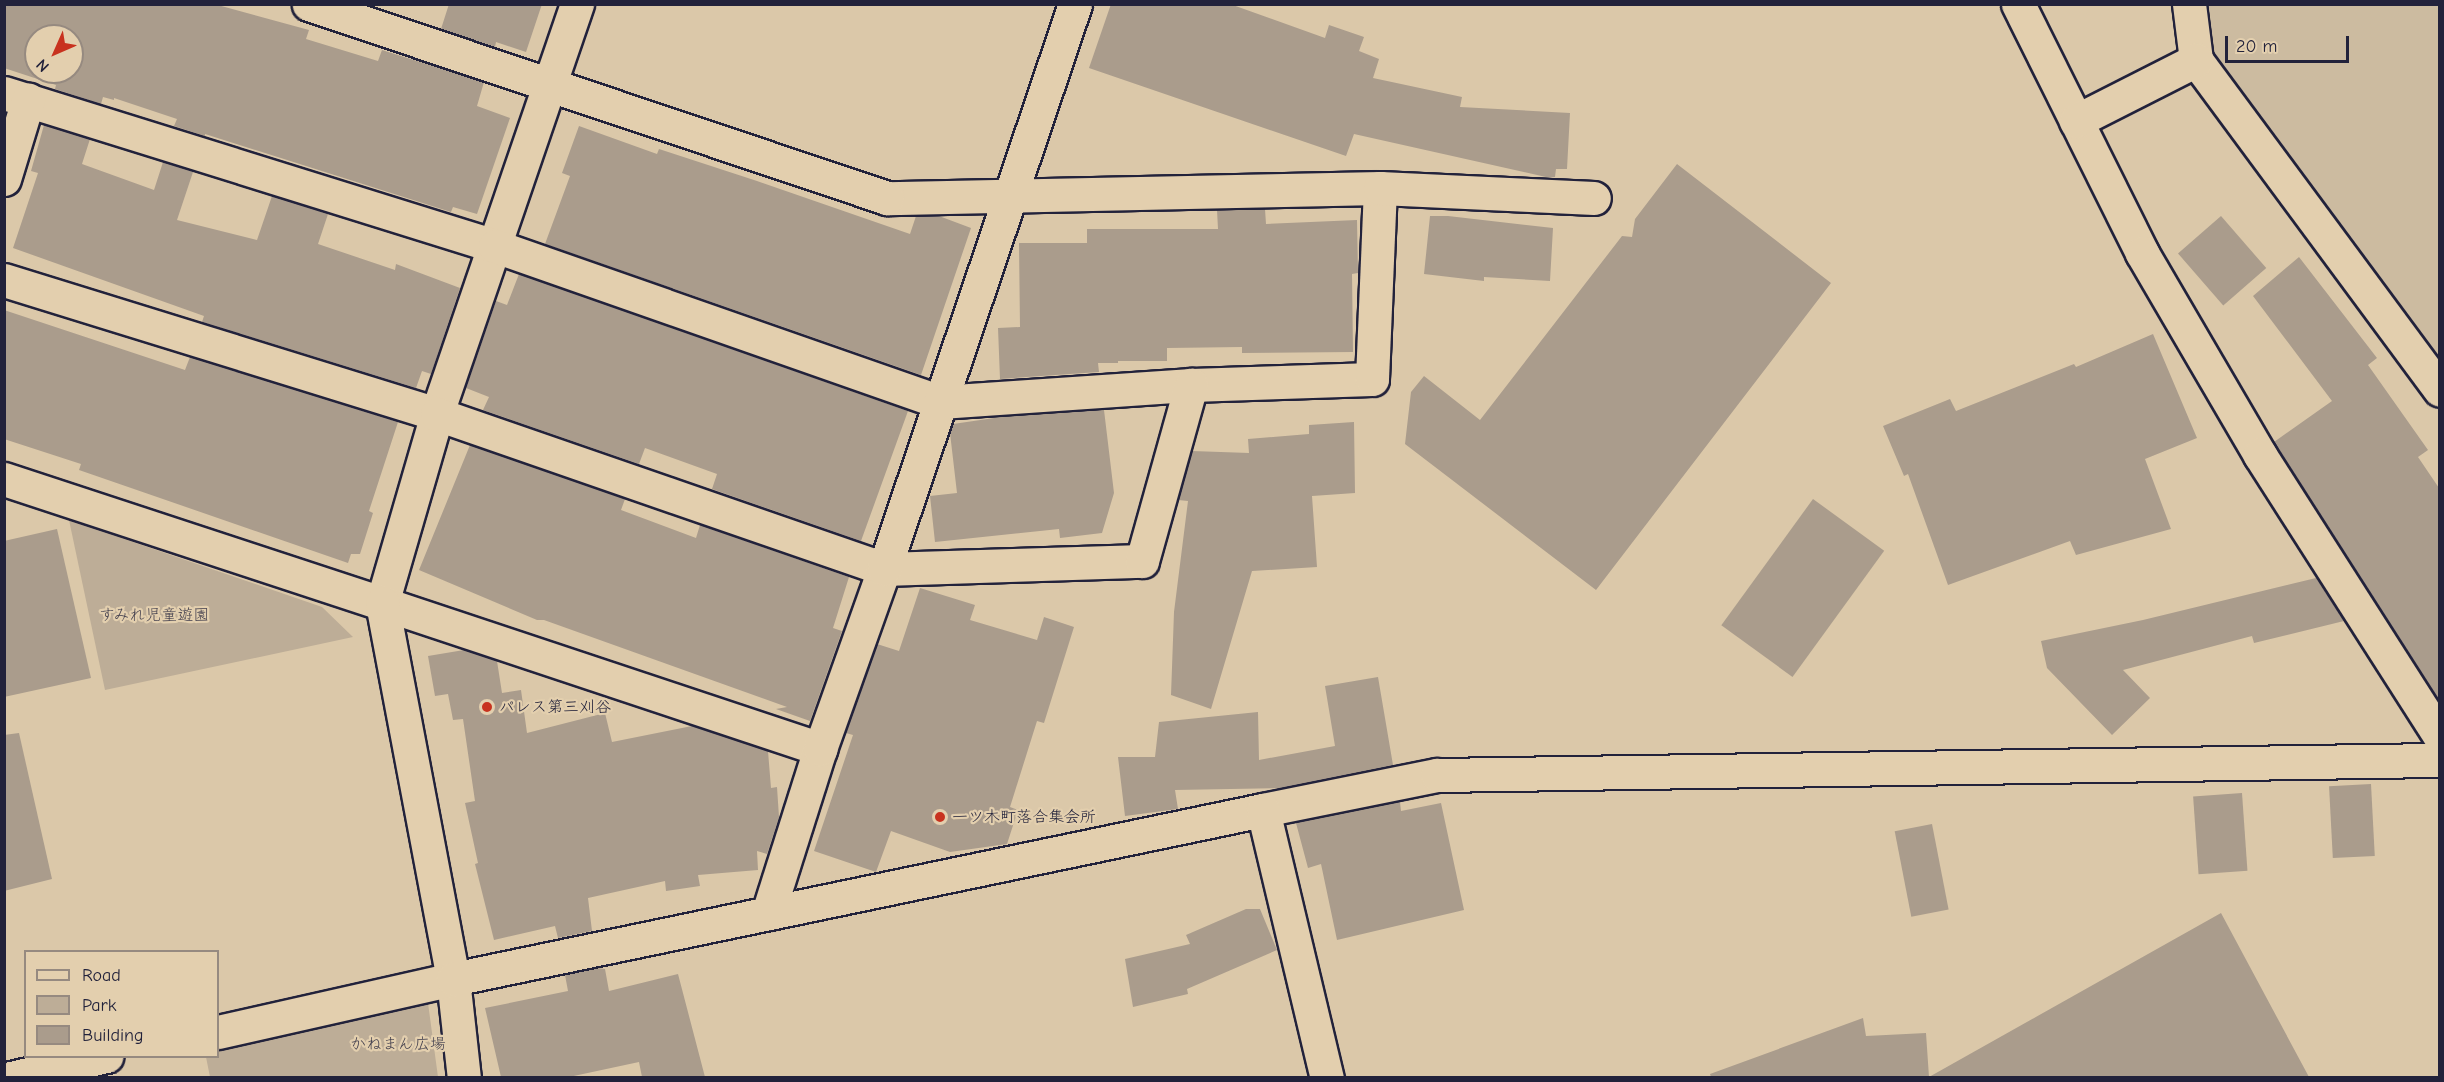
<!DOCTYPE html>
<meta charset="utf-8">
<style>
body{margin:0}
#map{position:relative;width:2444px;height:1082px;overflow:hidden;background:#dbc8a9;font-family:"Comic Neue","Klee One",sans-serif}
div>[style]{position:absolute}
.built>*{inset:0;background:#ccbba0}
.green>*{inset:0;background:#bdad97}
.building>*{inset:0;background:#aa9c8c;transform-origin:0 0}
.roads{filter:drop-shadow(2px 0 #22223b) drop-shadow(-2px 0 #22223b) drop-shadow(0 2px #22223b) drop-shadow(0 -2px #22223b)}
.minor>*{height:33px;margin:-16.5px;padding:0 16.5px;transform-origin:16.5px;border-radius:16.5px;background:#e3cfae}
.dots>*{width:16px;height:16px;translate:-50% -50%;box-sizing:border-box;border:3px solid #e3cfae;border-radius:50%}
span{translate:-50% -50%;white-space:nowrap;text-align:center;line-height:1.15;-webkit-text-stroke:4.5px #e3cfae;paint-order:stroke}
.park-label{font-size:16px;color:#413e4d}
.poi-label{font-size:16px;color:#22223b}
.left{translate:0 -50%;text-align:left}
.frame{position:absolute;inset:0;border:6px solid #22223b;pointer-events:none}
.legend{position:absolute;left:24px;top:950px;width:195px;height:108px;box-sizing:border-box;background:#e3cfae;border:2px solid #968a80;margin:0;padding:8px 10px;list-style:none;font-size:18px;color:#22223b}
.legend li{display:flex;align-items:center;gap:12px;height:30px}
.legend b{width:30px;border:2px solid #968a80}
.north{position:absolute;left:24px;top:24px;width:60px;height:60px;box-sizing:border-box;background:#e3cfae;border:2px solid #968a80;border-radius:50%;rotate:225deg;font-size:16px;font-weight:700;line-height:24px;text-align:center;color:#22223b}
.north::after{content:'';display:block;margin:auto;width:21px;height:27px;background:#c8321e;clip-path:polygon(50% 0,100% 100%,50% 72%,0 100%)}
.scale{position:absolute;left:2225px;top:36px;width:124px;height:27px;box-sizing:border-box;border:3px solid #22223b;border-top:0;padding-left:8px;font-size:18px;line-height:21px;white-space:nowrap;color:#22223b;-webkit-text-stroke:4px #e3cfae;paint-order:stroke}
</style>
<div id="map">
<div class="built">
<div style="clip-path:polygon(2207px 5px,2439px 5px,2439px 361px,2211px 50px)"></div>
</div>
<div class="green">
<div style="clip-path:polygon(69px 520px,322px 607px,353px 637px,105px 690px)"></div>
<div style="clip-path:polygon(428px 1003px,438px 1077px,210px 1077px,206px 1057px,218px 1056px,218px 1046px)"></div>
</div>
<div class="building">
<div style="clip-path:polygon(evenodd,4px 4px,214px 4px,309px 30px,306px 39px,378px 61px,382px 50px,484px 82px,477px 106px,510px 118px,477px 214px,453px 207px,451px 212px,205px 134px,205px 136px,174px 126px,177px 119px,114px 98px,114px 100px,103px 97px,101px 104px,55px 89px,56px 85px,4px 68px,4px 4px,36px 36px,72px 36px,72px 72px,36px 72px,36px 36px)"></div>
<div style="clip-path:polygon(449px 4px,542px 4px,526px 52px,496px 42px,495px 47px,441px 29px)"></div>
<div style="clip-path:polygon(1111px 4px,1230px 4px,1325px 38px,1329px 25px,1364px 37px,1359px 51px,1379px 59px,1373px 78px,1462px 97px,1460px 107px,1570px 113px,1567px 169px,1556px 169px,1555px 177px,1546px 177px,1354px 134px,1346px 156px,1089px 68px)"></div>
<div style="clip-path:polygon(44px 125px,90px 139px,82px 164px,154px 190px,163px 162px,193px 172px,177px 220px,257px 240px,272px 196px,328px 214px,318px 244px,395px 270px,396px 264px,460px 288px,431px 374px,422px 371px,416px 388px,202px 322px,204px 316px,13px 248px,38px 173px,31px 171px)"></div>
<div style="clip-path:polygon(579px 126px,657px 154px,659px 149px,757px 181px,910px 234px,916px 216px,939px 216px,971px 228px,921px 375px,545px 244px,570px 176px,562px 173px)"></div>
<div style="clip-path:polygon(1677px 164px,1831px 283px,1596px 590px,1405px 444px,1411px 392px,1424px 376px,1480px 420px,1622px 236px,1632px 237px,1635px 219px)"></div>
<div style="clip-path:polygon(1265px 209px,1266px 224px,1357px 220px,1358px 273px,1352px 274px,1353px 352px,1242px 353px,1242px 347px,1167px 348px,1167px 361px,1118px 361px,1118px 363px,1098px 363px,1099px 372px,1000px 379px,998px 328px,1020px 327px,1019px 243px,1087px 243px,1087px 229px,1218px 229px,1217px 210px)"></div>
<div style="clip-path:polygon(1430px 216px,1448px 216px,1553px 228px,1550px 281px,1484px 277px,1484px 281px,1424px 274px)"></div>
<div style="left:2221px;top:216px;width:69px;height:57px;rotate:49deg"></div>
<div style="clip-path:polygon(2299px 257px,2377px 358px,2368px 365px,2428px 450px,2418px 457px,2439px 488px,2439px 700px,2274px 442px,2332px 401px,2253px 296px)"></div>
<div style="clip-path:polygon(519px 274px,908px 411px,861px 541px,712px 489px,717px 474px,645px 448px,639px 464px,483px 410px,489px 397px,466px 388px,496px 301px,507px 305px)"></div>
<div style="clip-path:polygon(4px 310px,185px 370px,190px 357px,398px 422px,369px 511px,373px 513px,360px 554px,351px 554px,348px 563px,79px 470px,81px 464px,4px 439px)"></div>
<div style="clip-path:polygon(2153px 334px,2197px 438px,2145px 459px,2171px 529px,2076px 555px,2070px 541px,1948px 585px,1908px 474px,1904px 476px,1883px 426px,1950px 399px,1956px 411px,2074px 364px,2076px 367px)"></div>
<div style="clip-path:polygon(1104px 410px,1114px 493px,1102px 533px,1060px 538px,1059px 529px,935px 542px,930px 496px,957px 493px,950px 433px,953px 424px,1001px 417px)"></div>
<div style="clip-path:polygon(1354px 422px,1355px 493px,1312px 496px,1317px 567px,1252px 571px,1211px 709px,1171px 695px,1174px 612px,1188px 501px,1178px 500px,1192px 451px,1249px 453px,1248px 439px,1309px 434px,1309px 425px)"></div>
<div style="clip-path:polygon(470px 445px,625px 499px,621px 510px,696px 538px,700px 525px,849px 577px,833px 628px,842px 631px,810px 721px,776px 709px,787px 707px,544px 620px,537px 620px,419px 570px)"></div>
<div style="left:1813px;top:499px;width:88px;height:156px;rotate:36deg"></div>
<div style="clip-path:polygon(57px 529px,91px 678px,4px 697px,4px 541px)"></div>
<div style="clip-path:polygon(2316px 578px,2344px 621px,2254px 643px,2252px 636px,2123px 670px,2150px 698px,2112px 735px,2047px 668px,2041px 641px,2143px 620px)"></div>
<div style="clip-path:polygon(920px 588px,975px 605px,970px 620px,1037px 640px,1044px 617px,1074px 627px,1044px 723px,1037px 721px,1010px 807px,1018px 810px,1007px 844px,950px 852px,891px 831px,876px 872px,814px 851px,853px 735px,846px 733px,877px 644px,899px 651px)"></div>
<div style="clip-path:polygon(464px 650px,497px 661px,502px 693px,521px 690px,527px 733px,605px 713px,612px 742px,692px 726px,768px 751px,771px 788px,777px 787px,779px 817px,767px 854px,757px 851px,758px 870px,698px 875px,700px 886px,666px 891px,665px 881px,588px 898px,592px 931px,558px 938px,555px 926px,494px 940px,475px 864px,478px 863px,465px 803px,475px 801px,463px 719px,453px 720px,448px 694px,435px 696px,428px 656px)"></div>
<div style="clip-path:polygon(1378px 677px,1393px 765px,1280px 788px,1175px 790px,1178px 809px,1125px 816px,1118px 757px,1155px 757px,1159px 722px,1258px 712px,1259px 760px,1335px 746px,1325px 686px)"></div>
<div style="clip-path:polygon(19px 733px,52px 879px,4px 891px,4px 735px)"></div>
<div style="left:2371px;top:784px;width:72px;height:42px;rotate:87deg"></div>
<div style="left:2242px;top:793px;width:78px;height:49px;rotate:86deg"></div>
<div style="clip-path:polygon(1400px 802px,1401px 811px,1441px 803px,1464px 910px,1337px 940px,1321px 864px,1308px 868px,1296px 823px)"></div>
<div style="left:1932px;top:824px;width:87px;height:38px;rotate:79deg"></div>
<div style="clip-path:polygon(1246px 909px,1260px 909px,1277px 950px,1187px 989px,1188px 994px,1133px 1007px,1125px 959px,1190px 944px,1186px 935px)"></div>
<div style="clip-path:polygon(2221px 913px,2309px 1077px,1711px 1077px,1710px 1074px,1863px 1018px,1866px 1036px,1926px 1033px,1929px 1077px)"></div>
<div style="clip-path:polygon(598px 968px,605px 969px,609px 991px,678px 974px,705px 1077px,642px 1077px,639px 1062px,569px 1077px,501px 1077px,485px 1008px,568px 991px,565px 975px)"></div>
</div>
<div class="roads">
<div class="minor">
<div style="left:577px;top:4px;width:433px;rotate:108.9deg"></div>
<div style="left:437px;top:414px;width:197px;rotate:106.2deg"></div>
<div style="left:382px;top:603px;width:462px;rotate:18.4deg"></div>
<div style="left:2018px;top:4px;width:278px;rotate:63.5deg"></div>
<div style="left:2142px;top:253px;width:234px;rotate:59.7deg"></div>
<div style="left:2260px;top:455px;width:334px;rotate:57.4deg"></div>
<div style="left:2189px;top:4px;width:56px;rotate:82.9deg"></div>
<div style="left:2196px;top:60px;width:410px;rotate:53.5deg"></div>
<div style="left:4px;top:93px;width:514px;rotate:17.31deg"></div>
<div style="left:495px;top:246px;width:472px;rotate:19.3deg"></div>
<div style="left:940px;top:402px;width:252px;rotate:-3.9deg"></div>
<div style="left:1191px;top:385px;width:181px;rotate:-1.9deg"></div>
<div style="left:1372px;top:379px;width:191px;rotate:-87.6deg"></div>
<div style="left:1380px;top:188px;width:493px;rotate:178.8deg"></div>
<div style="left:887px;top:198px;width:610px;rotate:-161.45deg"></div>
<div style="left:2076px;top:121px;width:135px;rotate:-26.9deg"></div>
<div style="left:4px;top:179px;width:83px;rotate:-73.1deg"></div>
<div style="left:1380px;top:188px;width:214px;rotate:2.7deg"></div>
<div style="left:4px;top:280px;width:453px;rotate:17.2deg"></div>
<div style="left:437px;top:414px;width:473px;rotate:19.1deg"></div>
<div style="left:884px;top:569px;width:258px;rotate:-1.8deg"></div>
<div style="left:1142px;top:561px;width:183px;rotate:-74.4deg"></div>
<div style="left:4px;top:479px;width:398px;rotate:18.2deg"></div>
<div style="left:382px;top:603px;width:383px;rotate:79.3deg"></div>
<div style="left:453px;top:979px;width:100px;rotate:83.7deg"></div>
<div style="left:1263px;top:810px;width:177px;rotate:-11.4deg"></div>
<div style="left:1437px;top:775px;width:1003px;rotate:-0.86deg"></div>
<div style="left:768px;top:913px;width:172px;rotate:-72.4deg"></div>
<div style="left:820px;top:749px;width:191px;rotate:-70.4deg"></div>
<div style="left:884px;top:569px;width:596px;rotate:-71.32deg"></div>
<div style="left:218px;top:1032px;width:241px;rotate:-12.7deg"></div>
<div style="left:453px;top:979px;width:827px;rotate:-11.79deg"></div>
<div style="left:1263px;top:810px;width:276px;rotate:76.6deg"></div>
<div style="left:11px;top:1078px;width:98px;rotate:-13deg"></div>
</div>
</div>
<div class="dots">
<div style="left:487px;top:707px;background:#c8321e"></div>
<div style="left:940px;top:817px;background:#c8321e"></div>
</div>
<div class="park-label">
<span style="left:154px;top:615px">すみれ児童遊園</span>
<span style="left:398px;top:1044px">かねまん広場</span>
</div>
<div class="poi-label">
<span class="left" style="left:499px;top:707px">パレス第三刈谷</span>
<span class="left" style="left:952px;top:817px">一ツ木町落合集会所</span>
</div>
<div class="frame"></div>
<ul class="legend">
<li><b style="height:8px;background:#e3cfae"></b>Road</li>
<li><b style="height:16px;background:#bdad97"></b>Park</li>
<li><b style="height:16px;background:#aa9c8c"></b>Building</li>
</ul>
<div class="north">N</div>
<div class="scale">20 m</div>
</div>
